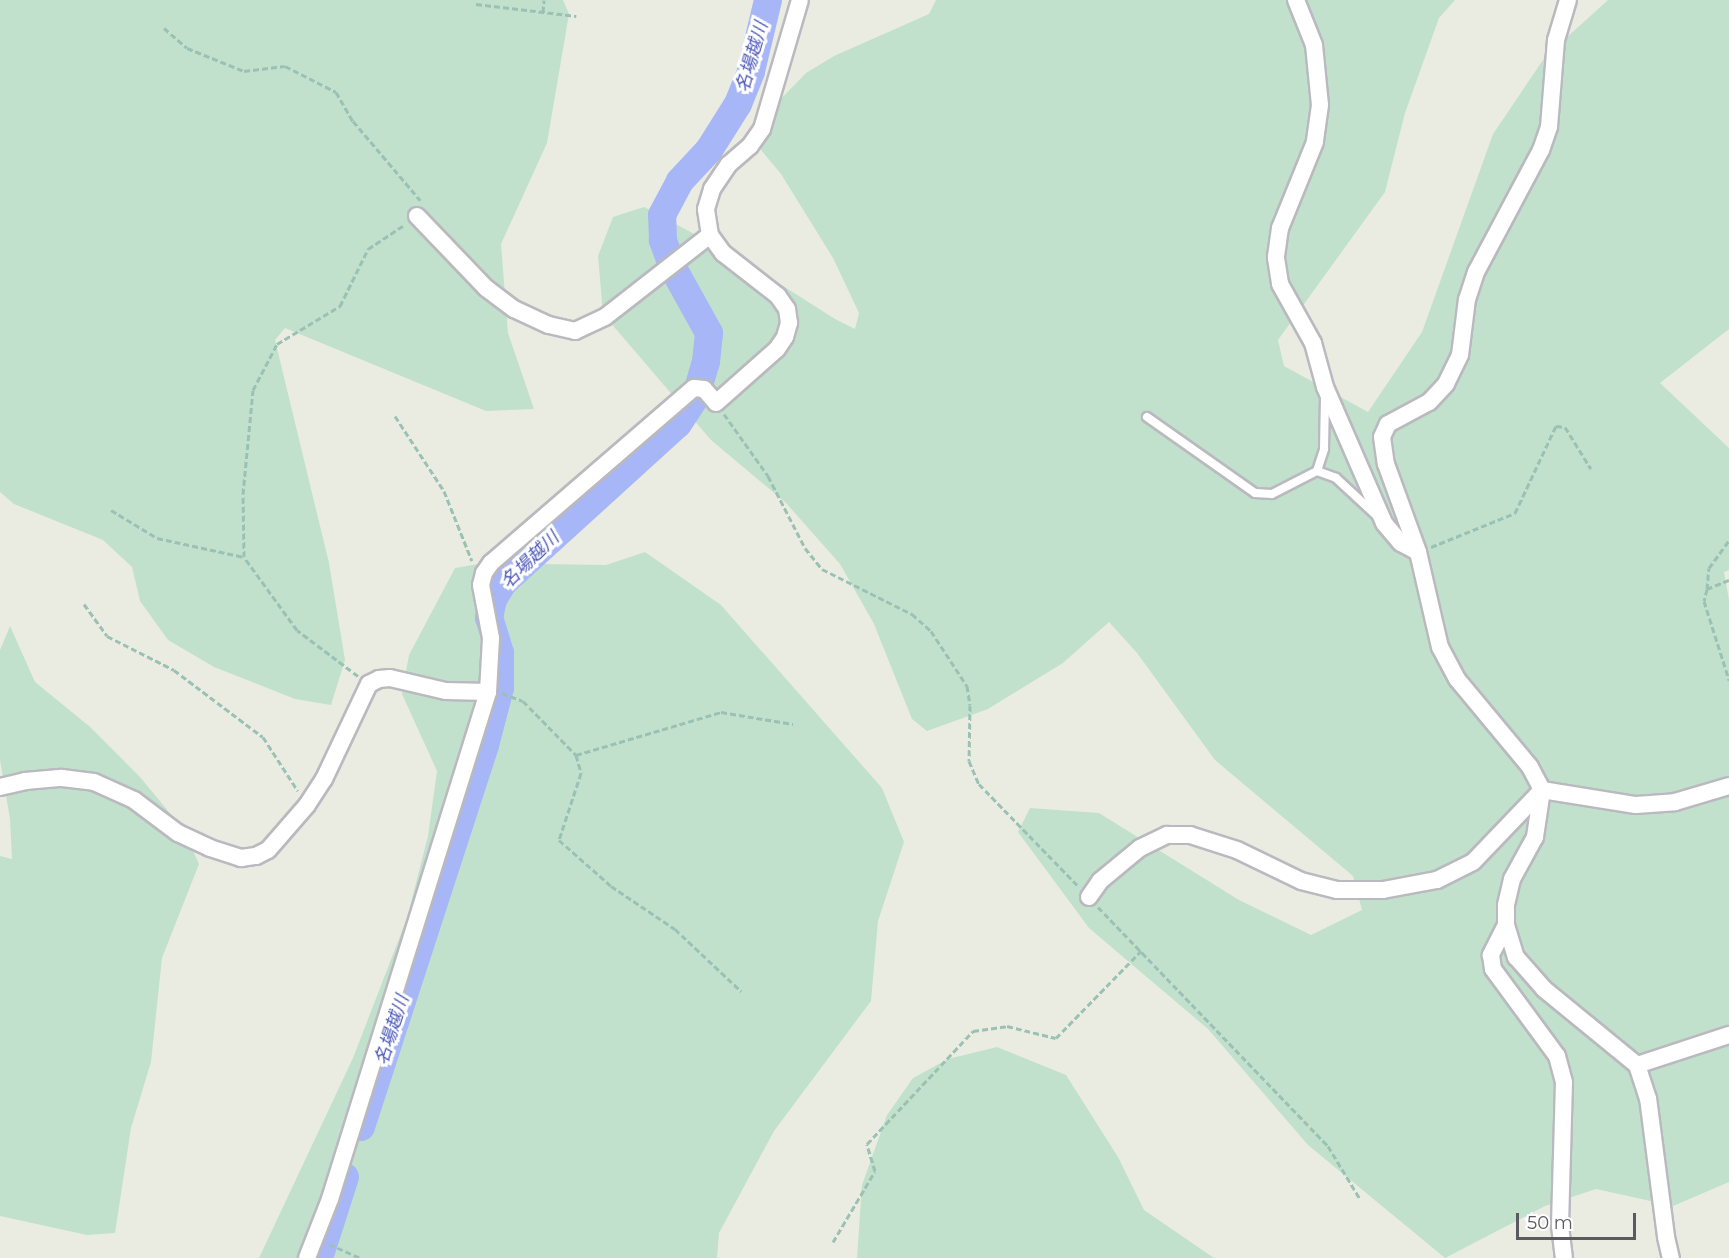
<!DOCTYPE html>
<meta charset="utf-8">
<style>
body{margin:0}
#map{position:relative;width:1729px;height:1258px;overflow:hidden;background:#eaece2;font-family:Montserrat,"Noto Sans JP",sans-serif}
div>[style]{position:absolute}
.green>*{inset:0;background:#c1e1cd}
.river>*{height:28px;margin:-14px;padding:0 14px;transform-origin:14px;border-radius:14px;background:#a7b6f6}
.path>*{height:3px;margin-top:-1.5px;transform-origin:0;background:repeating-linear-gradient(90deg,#9ac1b4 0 6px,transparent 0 9px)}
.roads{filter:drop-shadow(2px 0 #bab9bf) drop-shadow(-2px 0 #bab9bf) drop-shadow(0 2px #bab9bf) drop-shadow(0 -2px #bab9bf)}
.service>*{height:8px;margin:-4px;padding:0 4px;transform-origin:4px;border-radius:4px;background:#fff}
.minor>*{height:16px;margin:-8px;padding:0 8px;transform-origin:8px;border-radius:8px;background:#fff}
span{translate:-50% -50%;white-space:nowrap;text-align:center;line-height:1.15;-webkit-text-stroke:6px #fff;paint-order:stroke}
.water-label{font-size:18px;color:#4d59b7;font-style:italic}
.scale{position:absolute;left:1516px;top:1213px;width:120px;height:27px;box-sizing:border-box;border:3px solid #5a5b61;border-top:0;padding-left:8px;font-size:18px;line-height:21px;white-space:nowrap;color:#5a5b61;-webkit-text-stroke:4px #fff;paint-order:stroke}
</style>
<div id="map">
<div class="green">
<div style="clip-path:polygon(0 0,563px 0,569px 14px,547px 143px,501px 244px,508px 333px,534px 409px,486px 411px,285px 328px,275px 340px,329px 563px,345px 660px,331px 705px,295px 699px,214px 667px,168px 640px,140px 601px,132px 567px,103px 540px,14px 504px,0 492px)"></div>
<div style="clip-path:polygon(936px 0,1455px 0,1439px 18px,1405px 113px,1385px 192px,1278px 340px,1284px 366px,1368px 412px,1422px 332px,1493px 134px,1545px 57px,1608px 0,1729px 0,1729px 329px,1660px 383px,1729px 448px,1729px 570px,1724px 572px,1729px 600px,1729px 1182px,1673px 1206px,1596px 1189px,1545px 1206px,1445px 1258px,1308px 1145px,1208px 1029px,1089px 928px,1018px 832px,1030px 808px,1099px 813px,1239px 900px,1311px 935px,1362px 910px,1353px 876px,1215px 760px,1137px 653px,1109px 622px,1063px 663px,988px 709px,927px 731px,912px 719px,874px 624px,840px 564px,786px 503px,711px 440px,603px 314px,598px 256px,613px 217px,644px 207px,741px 259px,835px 319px,855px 329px,859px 313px,833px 258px,781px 174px,761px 150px,770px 110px,806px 73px,834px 56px,929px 14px)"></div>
<div style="clip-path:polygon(645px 552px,721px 605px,882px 788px,904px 842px,878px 921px,871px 1001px,774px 1131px,719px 1233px,717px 1258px,259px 1258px,353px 1058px,407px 918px,428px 836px,437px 771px,402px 694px,409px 655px,455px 568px,484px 563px,606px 565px)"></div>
<div style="clip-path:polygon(10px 626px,35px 682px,89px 726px,140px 777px,183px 829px,199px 864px,162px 958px,151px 1062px,131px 1128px,115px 1233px,87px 1235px,0 1216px,0 856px,12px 859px,10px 819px,0 760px,0 650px)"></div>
<div style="clip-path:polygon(997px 1047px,1066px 1075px,1118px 1157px,1144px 1210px,1214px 1258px,857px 1258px,862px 1185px,887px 1115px,913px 1078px,948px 1059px)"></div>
</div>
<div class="river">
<div style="left:361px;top:1127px;width:402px;rotate:-72deg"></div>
<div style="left:485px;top:745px;width:59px;rotate:-75.3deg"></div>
<div style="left:500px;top:688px;width:35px;rotate:-90deg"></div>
<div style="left:500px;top:653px;width:37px;rotate:-107deg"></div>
<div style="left:489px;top:618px;width:19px;rotate:-78deg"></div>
<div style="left:493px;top:599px;width:19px;rotate:-58deg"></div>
<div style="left:503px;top:583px;width:236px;rotate:-42.3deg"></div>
<div style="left:678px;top:424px;width:33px;rotate:-57deg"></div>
<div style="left:696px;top:396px;width:35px;rotate:-74deg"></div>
<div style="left:706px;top:362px;width:29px;rotate:-84deg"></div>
<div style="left:709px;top:333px;width:74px;rotate:-119deg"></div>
<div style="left:673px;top:268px;width:30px;rotate:-110deg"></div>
<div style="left:663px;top:240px;width:25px;rotate:-92deg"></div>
<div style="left:662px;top:215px;width:38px;rotate:-62deg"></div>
<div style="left:680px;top:181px;width:42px;rotate:-46.9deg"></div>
<div style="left:709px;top:150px;width:54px;rotate:-57.8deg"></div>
<div style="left:738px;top:104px;width:35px;rotate:-68deg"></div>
<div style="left:751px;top:71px;width:73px;rotate:-76.5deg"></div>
<div style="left:319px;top:1258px;width:85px;rotate:-72.2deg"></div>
</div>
<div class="path">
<div style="left:476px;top:4px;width:101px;rotate:6.8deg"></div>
<div style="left:543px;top:12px;width:12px;rotate:-85deg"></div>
<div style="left:164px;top:28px;width:30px;rotate:41deg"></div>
<div style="left:187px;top:48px;width:61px;rotate:22deg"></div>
<div style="left:244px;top:71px;width:41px;rotate:-7deg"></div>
<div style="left:285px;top:66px;width:57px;rotate:27deg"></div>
<div style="left:336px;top:92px;width:34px;rotate:60deg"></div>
<div style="left:353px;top:121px;width:104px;rotate:49.7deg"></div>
<div style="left:724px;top:414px;width:76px;rotate:54.6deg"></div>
<div style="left:768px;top:476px;width:81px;rotate:62.8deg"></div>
<div style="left:805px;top:548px;width:27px;rotate:51deg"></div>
<div style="left:822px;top:569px;width:101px;rotate:26.6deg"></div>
<div style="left:912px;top:614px;width:25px;rotate:42deg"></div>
<div style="left:931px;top:631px;width:66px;rotate:56.8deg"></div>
<div style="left:967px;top:686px;width:19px;rotate:81deg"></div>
<div style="left:970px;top:705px;width:56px;rotate:91deg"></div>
<div style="left:969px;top:761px;width:25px;rotate:67deg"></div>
<div style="left:979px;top:784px;width:144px;rotate:45.8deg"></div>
<div style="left:395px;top:416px;width:90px;rotate:56.8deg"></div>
<div style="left:444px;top:491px;width:75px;rotate:68.2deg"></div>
<div style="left:111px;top:510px;width:54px;rotate:31.3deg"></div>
<div style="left:157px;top:538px;width:89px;rotate:12.3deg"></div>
<div style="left:1431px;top:547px;width:91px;rotate:-22deg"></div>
<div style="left:1515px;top:513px;width:96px;rotate:-64.8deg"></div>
<div style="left:1556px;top:426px;width:9px;rotate:6deg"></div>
<div style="left:1565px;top:427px;width:49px;rotate:58.2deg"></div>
<div style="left:1729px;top:580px;width:24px;rotate:158deg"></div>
<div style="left:1707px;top:589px;width:12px;rotate:104deg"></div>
<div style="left:1704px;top:601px;width:83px;rotate:72.4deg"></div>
<div style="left:1707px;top:589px;width:21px;rotate:-85deg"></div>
<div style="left:1709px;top:568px;width:34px;rotate:-54deg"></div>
<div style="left:84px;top:604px;width:39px;rotate:54deg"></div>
<div style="left:107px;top:636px;width:75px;rotate:26.9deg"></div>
<div style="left:174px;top:670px;width:111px;rotate:37deg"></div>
<div style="left:263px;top:737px;width:64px;rotate:57.1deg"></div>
<div style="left:358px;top:676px;width:76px;rotate:-143deg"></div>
<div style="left:297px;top:630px;width:90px;rotate:-126deg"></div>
<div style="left:244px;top:557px;width:63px;rotate:-90.9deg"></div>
<div style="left:243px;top:494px;width:104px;rotate:-84.5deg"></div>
<div style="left:253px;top:390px;width:52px;rotate:-62.4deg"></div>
<div style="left:277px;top:344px;width:74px;rotate:-31.1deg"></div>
<div style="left:340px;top:306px;width:64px;rotate:-63.8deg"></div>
<div style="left:368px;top:249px;width:43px;rotate:-33.7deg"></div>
<div style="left:502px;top:693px;width:22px;rotate:21deg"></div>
<div style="left:523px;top:701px;width:76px;rotate:45.5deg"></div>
<div style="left:576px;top:755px;width:19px;rotate:74deg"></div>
<div style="left:581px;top:773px;width:71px;rotate:108.2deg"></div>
<div style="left:559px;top:840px;width:69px;rotate:41.5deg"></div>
<div style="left:611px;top:886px;width:77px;rotate:33.9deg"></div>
<div style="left:675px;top:929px;width:91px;rotate:43.2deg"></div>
<div style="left:576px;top:755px;width:151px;rotate:-16.5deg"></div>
<div style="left:721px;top:712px;width:73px;rotate:9.5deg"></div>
<div style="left:1098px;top:907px;width:332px;rotate:46.1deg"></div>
<div style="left:1328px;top:1146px;width:62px;rotate:58.9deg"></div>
<div style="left:833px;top:1242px;width:82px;rotate:-59.4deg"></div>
<div style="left:875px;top:1171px;width:28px;rotate:-107deg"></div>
<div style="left:867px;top:1144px;width:155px;rotate:-46.8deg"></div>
<div style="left:973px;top:1031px;width:34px;rotate:-8deg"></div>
<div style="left:1007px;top:1026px;width:50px;rotate:13.8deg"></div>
<div style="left:1056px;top:1038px;width:122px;rotate:-45.7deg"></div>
<div style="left:329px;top:1244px;width:34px;rotate:24deg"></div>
</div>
<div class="roads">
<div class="service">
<div style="left:1147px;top:417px;width:132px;rotate:35.1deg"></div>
<div style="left:1255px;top:493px;width:17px;rotate:3deg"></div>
<div style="left:1272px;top:494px;width:51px;rotate:-27.1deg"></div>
<div style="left:1317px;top:471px;width:20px;rotate:20deg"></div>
<div style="left:1336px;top:478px;width:56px;rotate:42.8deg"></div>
<div style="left:1317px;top:471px;width:23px;rotate:-72deg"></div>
<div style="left:1324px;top:449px;width:52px;rotate:-88.9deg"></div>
</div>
<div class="minor">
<div style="left:1296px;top:0;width:48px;rotate:68.2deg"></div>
<div style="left:1314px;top:45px;width:60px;rotate:84.3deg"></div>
<div style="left:1320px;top:105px;width:37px;rotate:98deg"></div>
<div style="left:1315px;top:142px;width:93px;rotate:112.1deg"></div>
<div style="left:1280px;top:228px;width:30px;rotate:98deg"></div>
<div style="left:1276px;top:258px;width:26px;rotate:81deg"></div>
<div style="left:1280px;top:284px;width:68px;rotate:60.8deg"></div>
<div style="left:1313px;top:343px;width:46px;rotate:74.7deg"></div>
<div style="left:1325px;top:387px;width:148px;rotate:66.5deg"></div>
<div style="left:1384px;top:523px;width:26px;rotate:50deg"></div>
<div style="left:1401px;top:543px;width:19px;rotate:28deg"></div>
<div style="left:1568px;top:0;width:42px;rotate:106.7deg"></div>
<div style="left:1556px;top:40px;width:87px;rotate:94.6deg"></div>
<div style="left:1549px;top:127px;width:24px;rotate:109deg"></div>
<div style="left:1541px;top:150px;width:138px;rotate:118deg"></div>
<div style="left:1476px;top:272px;width:28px;rotate:108deg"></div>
<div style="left:1467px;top:299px;width:56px;rotate:97.1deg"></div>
<div style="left:1460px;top:355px;width:32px;rotate:116deg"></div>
<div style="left:1446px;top:384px;width:25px;rotate:133deg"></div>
<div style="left:1429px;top:402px;width:47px;rotate:151.8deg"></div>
<div style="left:1388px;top:424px;width:14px;rotate:115deg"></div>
<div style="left:1382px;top:437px;width:27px;rotate:82deg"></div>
<div style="left:1386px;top:464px;width:94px;rotate:70deg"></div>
<div style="left:1418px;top:552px;width:98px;rotate:77deg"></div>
<div style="left:1440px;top:647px;width:36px;rotate:62deg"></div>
<div style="left:1457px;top:679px;width:114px;rotate:50.3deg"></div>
<div style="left:1530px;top:767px;width:26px;rotate:62deg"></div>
<div style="left:1542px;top:790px;width:48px;rotate:98.5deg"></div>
<div style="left:1535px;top:837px;width:48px;rotate:118.7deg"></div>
<div style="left:1512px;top:879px;width:27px;rotate:103deg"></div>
<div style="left:1506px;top:905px;width:20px;rotate:90deg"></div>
<div style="left:1506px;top:925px;width:34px;rotate:73deg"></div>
<div style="left:1516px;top:957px;width:43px;rotate:48.8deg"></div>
<div style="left:1544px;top:989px;width:120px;rotate:39.3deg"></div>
<div style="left:1637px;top:1065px;width:35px;rotate:72deg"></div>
<div style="left:1648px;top:1098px;width:140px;rotate:82.6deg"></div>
<div style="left:1666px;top:1237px;width:22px;rotate:77deg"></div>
<div style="left:417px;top:216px;width:100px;rotate:46.2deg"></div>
<div style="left:486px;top:288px;width:35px;rotate:37deg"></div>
<div style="left:514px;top:309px;width:38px;rotate:25deg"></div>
<div style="left:549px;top:325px;width:27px;rotate:13deg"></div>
<div style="left:575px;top:331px;width:33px;rotate:-25deg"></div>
<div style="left:605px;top:317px;width:133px;rotate:-38deg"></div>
<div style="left:0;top:787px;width:26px;rotate:-13deg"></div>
<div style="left:25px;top:781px;width:37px;rotate:-5deg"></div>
<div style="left:62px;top:778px;width:32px;rotate:7deg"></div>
<div style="left:94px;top:782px;width:44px;rotate:24.2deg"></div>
<div style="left:134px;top:800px;width:55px;rotate:36.9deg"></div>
<div style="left:178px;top:833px;width:35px;rotate:25deg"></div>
<div style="left:210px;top:848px;width:33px;rotate:18deg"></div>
<div style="left:241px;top:858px;width:15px;rotate:-8deg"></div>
<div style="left:256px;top:856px;width:13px;rotate:-27deg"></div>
<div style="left:268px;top:850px;width:60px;rotate:-49.1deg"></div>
<div style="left:307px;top:805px;width:31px;rotate:-57deg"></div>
<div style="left:324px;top:779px;width:105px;rotate:-64.7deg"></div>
<div style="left:369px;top:684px;width:11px;rotate:-27deg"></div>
<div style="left:379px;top:679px;width:11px;rotate:-5deg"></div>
<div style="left:390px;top:678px;width:57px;rotate:13.1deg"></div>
<div style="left:446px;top:691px;width:42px;rotate:1.4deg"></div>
<div style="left:1542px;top:790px;width:95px;rotate:9.1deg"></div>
<div style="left:1636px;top:805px;width:39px;rotate:-4deg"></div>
<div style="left:1675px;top:802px;width:56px;rotate:-16.5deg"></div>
<div style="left:1089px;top:897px;width:19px;rotate:-55deg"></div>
<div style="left:1100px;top:881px;width:52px;rotate:-39.5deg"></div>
<div style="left:1140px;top:848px;width:30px;rotate:-26deg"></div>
<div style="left:1167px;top:835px;width:23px"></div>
<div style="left:1190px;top:835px;width:49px;rotate:17.7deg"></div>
<div style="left:1237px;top:850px;width:71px;rotate:25.8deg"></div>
<div style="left:1301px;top:881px;width:37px;rotate:14deg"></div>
<div style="left:1337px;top:890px;width:46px"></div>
<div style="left:1383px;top:890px;width:55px;rotate:-10.5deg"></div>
<div style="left:1437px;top:880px;width:40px;rotate:-26.6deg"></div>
<div style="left:1473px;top:862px;width:100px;rotate:-46.2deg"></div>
<div style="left:1506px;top:925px;width:34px;rotate:117deg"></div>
<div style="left:1491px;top:955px;width:14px;rotate:82deg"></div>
<div style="left:1493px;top:969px;width:108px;rotate:53.7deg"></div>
<div style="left:1557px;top:1056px;width:27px;rotate:75deg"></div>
<div style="left:1564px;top:1082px;width:144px;rotate:91.6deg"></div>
<div style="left:1560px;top:1226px;width:32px;rotate:83deg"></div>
<div style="left:1637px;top:1065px;width:97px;rotate:-18.1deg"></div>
<div style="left:307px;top:1258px;width:63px;rotate:-68.7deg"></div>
<div style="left:330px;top:1199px;width:531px;rotate:-72.69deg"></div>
<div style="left:488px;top:692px;width:54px;rotate:-86.8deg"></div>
<div style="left:491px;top:638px;width:54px;rotate:-100.7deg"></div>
<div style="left:481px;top:585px;width:12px;rotate:-76deg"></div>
<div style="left:484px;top:573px;width:12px;rotate:-55deg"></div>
<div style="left:491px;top:563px;width:268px;rotate:-40.8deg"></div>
<div style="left:694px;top:388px;width:10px;rotate:6deg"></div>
<div style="left:704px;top:389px;width:18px;rotate:49deg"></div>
<div style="left:716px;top:403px;width:81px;rotate:-41.5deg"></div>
<div style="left:777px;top:349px;width:14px;rotate:-56deg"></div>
<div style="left:785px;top:337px;width:15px;rotate:-74deg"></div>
<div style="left:789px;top:323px;width:14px;rotate:-98deg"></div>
<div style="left:787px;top:309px;width:16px;rotate:-125deg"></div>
<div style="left:778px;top:296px;width:70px;rotate:-142deg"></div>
<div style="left:723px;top:253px;width:22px;rotate:-126deg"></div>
<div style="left:710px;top:235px;width:26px;rotate:-99deg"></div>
<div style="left:706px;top:209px;width:21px;rotate:-73deg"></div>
<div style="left:712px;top:189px;width:29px;rotate:-56deg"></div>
<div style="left:728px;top:165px;width:29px;rotate:-41deg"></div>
<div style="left:750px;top:146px;width:21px;rotate:-55deg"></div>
<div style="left:762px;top:129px;width:134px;rotate:-73.6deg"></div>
</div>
</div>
<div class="water-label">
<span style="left:752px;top:57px;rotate:-74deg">名場越川</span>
<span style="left:530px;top:560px;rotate:-44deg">名場越川</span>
<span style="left:392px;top:1030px;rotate:-72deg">名場越川</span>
</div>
<div class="scale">50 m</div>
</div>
